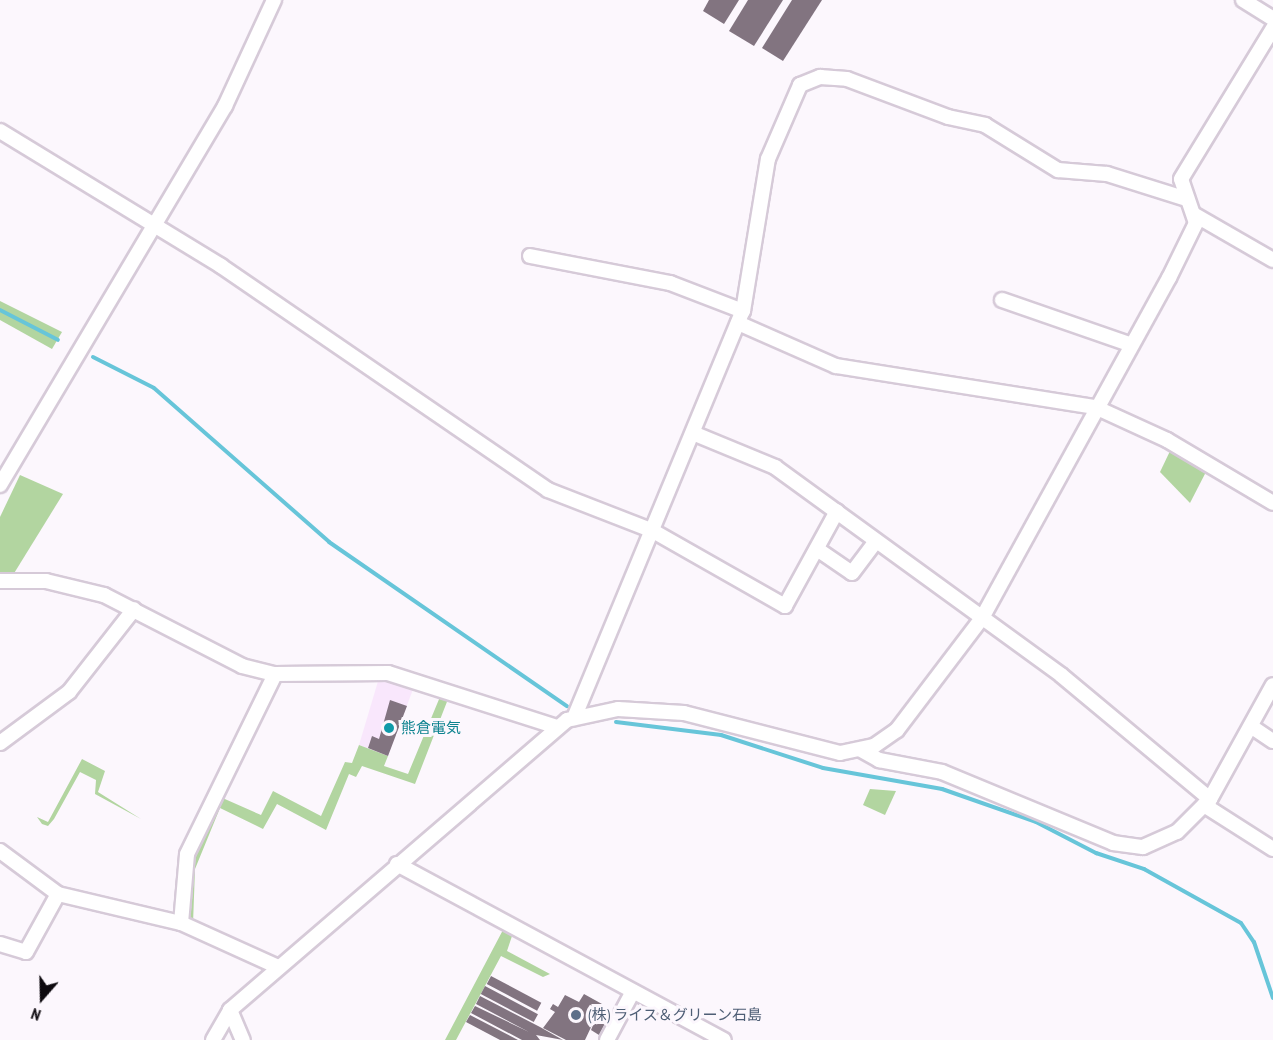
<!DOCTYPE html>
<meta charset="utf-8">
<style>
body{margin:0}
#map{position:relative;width:1273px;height:1040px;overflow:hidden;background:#fcf7fd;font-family:"PT Sans Narrow","Noto Sans JP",sans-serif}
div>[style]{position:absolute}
.built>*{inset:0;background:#f9e7fc}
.green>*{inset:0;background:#b2d5a0}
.stream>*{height:4px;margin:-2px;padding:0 2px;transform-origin:2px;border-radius:2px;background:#67c5d9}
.building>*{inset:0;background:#827480;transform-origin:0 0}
.roads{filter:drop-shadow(2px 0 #d6cad8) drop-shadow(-2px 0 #d6cad8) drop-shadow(0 2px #d6cad8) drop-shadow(0 -2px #d6cad8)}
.minor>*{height:14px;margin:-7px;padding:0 7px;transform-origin:7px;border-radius:7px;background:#fff}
.dots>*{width:16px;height:16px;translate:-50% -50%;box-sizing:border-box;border:3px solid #fcf7fd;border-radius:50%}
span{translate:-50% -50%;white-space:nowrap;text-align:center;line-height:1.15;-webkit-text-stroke:6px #fcf7fd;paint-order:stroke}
.culture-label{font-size:15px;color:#0d838f}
.left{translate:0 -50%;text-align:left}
.service-label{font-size:15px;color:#4e5e75}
.north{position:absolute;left:12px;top:968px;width:60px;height:60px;-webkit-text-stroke:4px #fcf7fd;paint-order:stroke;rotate:200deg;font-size:16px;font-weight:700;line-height:24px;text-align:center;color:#0e0a0f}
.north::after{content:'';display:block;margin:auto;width:21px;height:27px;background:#0e0a0f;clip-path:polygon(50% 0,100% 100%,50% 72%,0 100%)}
</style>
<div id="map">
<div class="built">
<div style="clip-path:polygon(379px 678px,415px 684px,388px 756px,359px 745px)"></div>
</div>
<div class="green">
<div style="clip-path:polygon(0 301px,62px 332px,52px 349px,0 320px)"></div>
<div style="clip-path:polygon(1171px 449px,1208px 468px,1190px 503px,1160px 472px)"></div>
<div style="clip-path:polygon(20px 475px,63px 494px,13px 575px,0 574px,0 517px)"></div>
<div style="clip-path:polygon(442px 692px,450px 694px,415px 784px,362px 766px,356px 777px,349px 774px,326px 830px,277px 804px,263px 829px,220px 808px,195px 869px,193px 924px,185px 920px,186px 872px,218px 796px,261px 815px,273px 791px,321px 816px,345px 762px,352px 763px,359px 745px,388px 756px,384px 766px,408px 774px)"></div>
<div style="clip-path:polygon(82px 759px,105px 771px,98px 792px,141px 819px,95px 794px,96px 780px,80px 772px,54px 819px,48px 826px,42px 824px,37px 817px,48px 822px)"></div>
<div style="clip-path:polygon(870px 789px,896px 791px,885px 815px,863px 805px)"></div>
<div style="clip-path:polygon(504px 928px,513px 933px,507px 951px,550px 974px,543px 977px,501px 956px,456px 1040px,445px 1040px)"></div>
</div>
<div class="stream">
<div style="left:0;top:310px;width:65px;rotate:27.3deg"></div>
<div style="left:93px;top:357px;width:68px;rotate:26.9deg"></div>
<div style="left:154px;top:388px;width:233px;rotate:41.3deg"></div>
<div style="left:329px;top:542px;width:289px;rotate:34.6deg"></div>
<div style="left:616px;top:722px;width:106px;rotate:7.1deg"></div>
<div style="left:721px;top:735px;width:107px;rotate:17.9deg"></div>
<div style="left:823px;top:768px;width:121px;rotate:10deg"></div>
<div style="left:942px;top:789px;width:100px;rotate:19.3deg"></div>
<div style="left:1036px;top:822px;width:68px;rotate:27.3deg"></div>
<div style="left:1096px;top:853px;width:51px;rotate:18.4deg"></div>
<div style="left:1144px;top:869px;width:111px;rotate:29.1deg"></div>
<div style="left:1241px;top:923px;width:23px;rotate:56deg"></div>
<div style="left:1254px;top:942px;width:59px;rotate:71.3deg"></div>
</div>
<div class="building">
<div style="clip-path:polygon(709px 0,739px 0,724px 24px,703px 11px)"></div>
<div style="clip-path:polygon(748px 0,783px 0,754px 46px,729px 31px)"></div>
<div style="clip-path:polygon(792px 0,822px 0,783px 61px,762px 48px)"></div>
<div style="clip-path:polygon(390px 700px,407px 706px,388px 756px,368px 748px,372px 736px,379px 739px)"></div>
<div style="left:491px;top:976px;width:57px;height:9px;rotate:28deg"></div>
<div style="left:485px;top:986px;width:60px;height:9px;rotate:28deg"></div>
<div style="clip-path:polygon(584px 994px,602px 1004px,585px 1040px,566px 1040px,543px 1028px,555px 1012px,550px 1009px,553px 1004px,558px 1007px,565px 995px,579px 1002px)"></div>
<div style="clip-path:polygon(480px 996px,540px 1027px,563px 1040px,536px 1035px,540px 1040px,522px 1040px,471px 1013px,475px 1006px,529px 1032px,476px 1004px)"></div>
<div style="clip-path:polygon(470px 1015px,518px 1040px,500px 1040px,466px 1022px)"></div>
<div style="clip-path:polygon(596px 1018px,605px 1024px,599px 1035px,591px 1030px)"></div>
</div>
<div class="roads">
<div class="minor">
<div style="left:1243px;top:0;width:36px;rotate:32deg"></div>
<div style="left:0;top:131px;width:259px;rotate:31.4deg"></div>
<div style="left:221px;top:266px;width:396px;rotate:34.4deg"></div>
<div style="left:548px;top:490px;width:113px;rotate:21.3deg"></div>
<div style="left:653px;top:531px;width:152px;rotate:29.6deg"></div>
<div style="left:785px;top:606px;width:108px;rotate:-61.3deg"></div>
<div style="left:1195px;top:215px;width:90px;rotate:30deg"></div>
<div style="left:530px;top:256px;width:143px;rotate:10.9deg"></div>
<div style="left:670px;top:283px;width:78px;rotate:21deg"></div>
<div style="left:1002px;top:300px;width:134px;rotate:19.1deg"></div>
<div style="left:738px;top:323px;width:107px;rotate:23.7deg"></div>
<div style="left:836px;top:366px;width:262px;rotate:9deg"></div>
<div style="left:1095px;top:407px;width:79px;rotate:24.6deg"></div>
<div style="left:1167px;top:440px;width:123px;rotate:30.7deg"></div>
<div style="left:695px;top:434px;width:87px;rotate:22.4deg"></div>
<div style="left:775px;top:467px;width:354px;rotate:36deg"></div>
<div style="left:1061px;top:675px;width:194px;rotate:39.8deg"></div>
<div style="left:0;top:485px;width:441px;rotate:-59.3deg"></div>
<div style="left:225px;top:106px;width:117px;rotate:-65.2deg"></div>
<div style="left:817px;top:549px;width:42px;rotate:34.4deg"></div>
<div style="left:852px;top:573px;width:40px;rotate:-53deg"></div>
<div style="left:0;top:581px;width:46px"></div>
<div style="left:46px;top:581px;width:60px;rotate:13.6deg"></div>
<div style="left:104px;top:595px;width:155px;rotate:27.2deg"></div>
<div style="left:242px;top:666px;width:34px;rotate:14deg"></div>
<div style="left:275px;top:674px;width:113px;rotate:-0.5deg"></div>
<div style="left:388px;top:673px;width:177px;rotate:17.7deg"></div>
<div style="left:574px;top:718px;width:441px;rotate:-67.5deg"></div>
<div style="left:743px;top:311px;width:154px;rotate:-80.7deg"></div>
<div style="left:768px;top:159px;width:81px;rotate:-66.6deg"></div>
<div style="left:800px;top:85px;width:22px;rotate:-22deg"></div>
<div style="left:820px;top:77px;width:27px;rotate:4deg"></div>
<div style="left:847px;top:79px;width:108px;rotate:20.6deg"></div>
<div style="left:948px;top:117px;width:38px;rotate:12deg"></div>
<div style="left:985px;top:125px;width:86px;rotate:31.7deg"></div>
<div style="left:1058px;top:170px;width:49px;rotate:4.7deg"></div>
<div style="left:1107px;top:174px;width:84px;rotate:17.4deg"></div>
<div style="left:1252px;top:727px;width:25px;rotate:34deg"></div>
<div style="left:0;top:743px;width:86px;rotate:-36.5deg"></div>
<div style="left:69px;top:692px;width:105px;rotate:-51.9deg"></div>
<div style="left:861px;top:750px;width:21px;rotate:29deg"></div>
<div style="left:879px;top:760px;width:64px;rotate:10.8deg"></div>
<div style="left:942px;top:772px;width:185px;rotate:22.5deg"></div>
<div style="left:1113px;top:843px;width:30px;rotate:8deg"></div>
<div style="left:1143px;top:847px;width:37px;rotate:-24deg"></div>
<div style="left:1177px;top:832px;width:47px;rotate:-45deg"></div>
<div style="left:1210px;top:799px;width:130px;rotate:-61.1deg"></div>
<div style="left:1204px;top:805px;width:82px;rotate:32.5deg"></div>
<div style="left:0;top:851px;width:72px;rotate:36.6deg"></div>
<div style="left:58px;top:894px;width:126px;rotate:13.3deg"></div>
<div style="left:181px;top:923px;width:107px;rotate:24.4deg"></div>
<div style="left:397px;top:864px;width:371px;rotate:28.3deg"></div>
<div style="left:181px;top:923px;width:69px;rotate:-85deg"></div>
<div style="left:187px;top:854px;width:200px;rotate:-63.9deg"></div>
<div style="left:0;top:944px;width:27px;rotate:17deg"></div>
<div style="left:26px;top:952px;width:66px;rotate:-61.1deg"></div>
<div style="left:230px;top:1010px;width:33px;rotate:67deg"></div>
<div style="left:213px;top:1040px;width:34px;rotate:-60deg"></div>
<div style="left:230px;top:1010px;width:445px;rotate:-40.7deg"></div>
<div style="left:567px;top:720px;width:52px;rotate:-12.2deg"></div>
<div style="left:618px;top:709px;width:66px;rotate:3.5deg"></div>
<div style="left:684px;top:713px;width:161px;rotate:14.4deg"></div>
<div style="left:840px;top:753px;width:35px;rotate:-12deg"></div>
<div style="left:874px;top:746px;width:28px;rotate:-35deg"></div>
<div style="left:897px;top:730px;width:141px;rotate:-52.8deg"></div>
<div style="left:982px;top:618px;width:388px;rotate:-61.2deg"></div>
<div style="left:1169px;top:278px;width:61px;rotate:-63.9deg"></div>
<div style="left:1196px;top:223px;width:46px;rotate:-108.8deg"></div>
<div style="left:1181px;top:179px;width:177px;rotate:-58.6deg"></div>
<div style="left:607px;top:1040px;width:55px;rotate:-62deg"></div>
</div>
</div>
<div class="dots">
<div style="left:389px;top:728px;background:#0f9aa8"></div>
<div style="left:576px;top:1015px;background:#5c6f8a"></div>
</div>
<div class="culture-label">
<span class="left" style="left:401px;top:728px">熊倉電気</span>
</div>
<div class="service-label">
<span class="left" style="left:588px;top:1015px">(株) ライス＆グリーン石島</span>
</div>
<div class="north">N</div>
</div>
